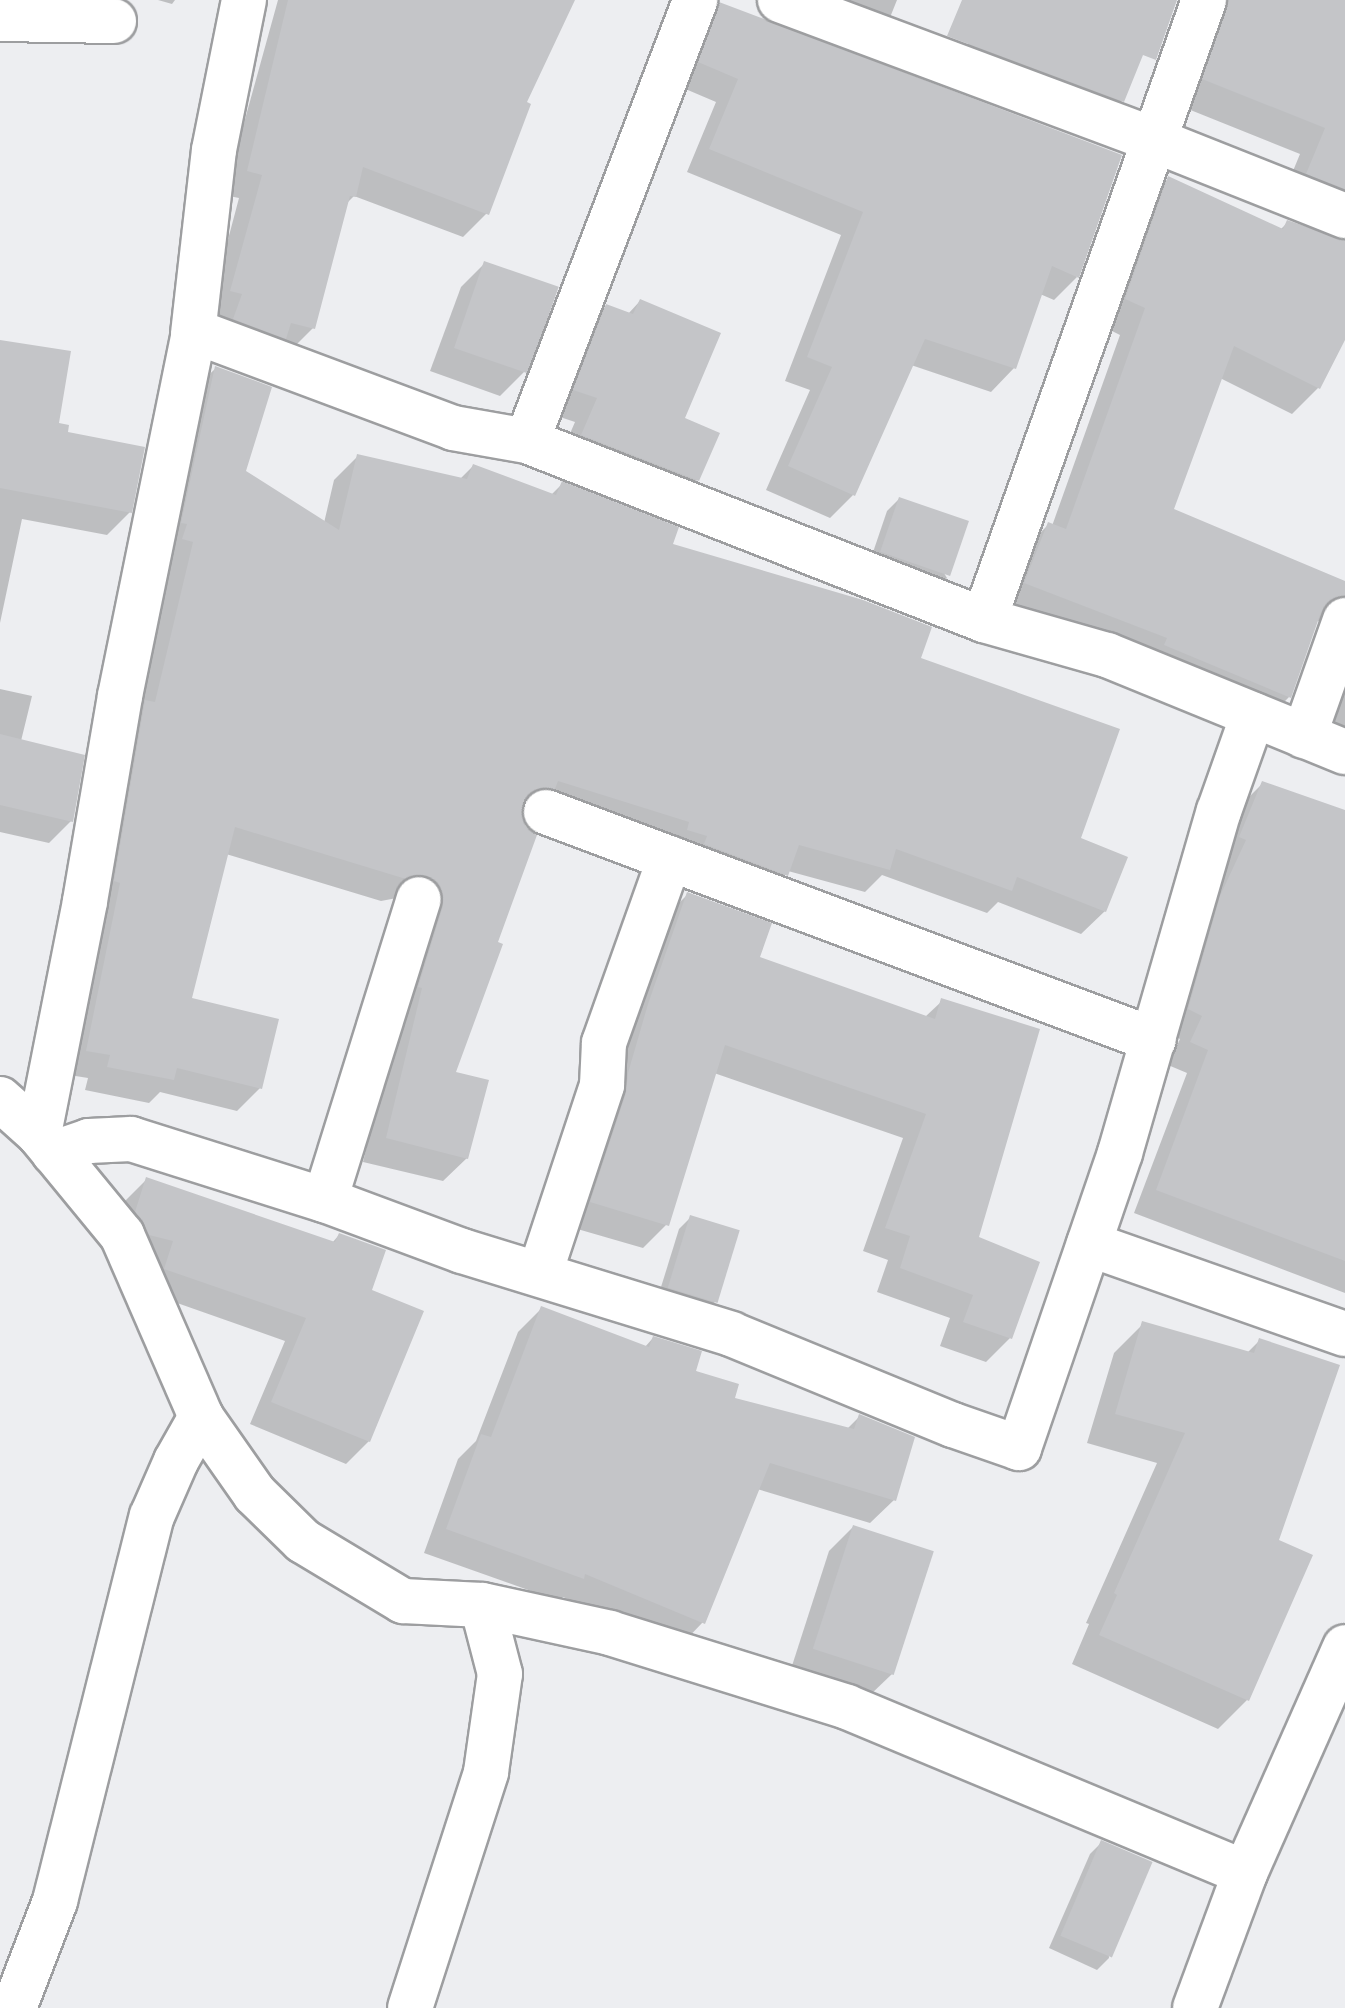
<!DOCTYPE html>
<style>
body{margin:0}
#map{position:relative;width:1345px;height:2008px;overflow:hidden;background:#edeef1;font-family:Signika,sans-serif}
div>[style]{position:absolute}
.shadow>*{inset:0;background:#0003}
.building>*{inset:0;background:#c4c5c8;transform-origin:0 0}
.roads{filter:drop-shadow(2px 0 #9d9ea0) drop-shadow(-2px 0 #9d9ea0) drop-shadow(0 2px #9d9ea0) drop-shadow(0 -2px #9d9ea0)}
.minor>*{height:44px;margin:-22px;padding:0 22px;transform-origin:22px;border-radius:22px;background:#fff}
span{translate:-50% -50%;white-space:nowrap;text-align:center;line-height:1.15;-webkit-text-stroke:6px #fafbfe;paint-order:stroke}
</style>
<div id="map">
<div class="shadow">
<div style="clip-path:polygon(158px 0,175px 0,172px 4px)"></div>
<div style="clip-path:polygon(278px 0,572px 0,524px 103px,487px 213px,463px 237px,354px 196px,346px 204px,313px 328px,289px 352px,208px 315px,239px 198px,224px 195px)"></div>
<div style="clip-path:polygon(759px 0,897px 0,891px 15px,868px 38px)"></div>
<div style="clip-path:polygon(987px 0,1086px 0,1122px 101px,1100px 123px,957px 69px)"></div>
<div style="clip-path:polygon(1248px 0,1345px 0,1345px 241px,1338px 226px,1281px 200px,1300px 154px,1178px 105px,1202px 31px,1229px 4px)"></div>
<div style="clip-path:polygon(720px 4px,1077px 277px,1054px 300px,1040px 294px,1014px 368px,991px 392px,911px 365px,853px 495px,830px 518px,766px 490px,810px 390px,785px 381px,841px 235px,687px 172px,716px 102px,676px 85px,696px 28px)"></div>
<div style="clip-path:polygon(1169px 178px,1280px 230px,1288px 222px,1345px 242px,1345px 335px,1318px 388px,1292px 414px,1220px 378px,1172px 510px,1345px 583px,1345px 759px,1312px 744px,1327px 622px,1316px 621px,1289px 697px,1263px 724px,999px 609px,1022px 551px,1048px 525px,1052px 526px,1120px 335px,1100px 325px,1143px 204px)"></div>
<div style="clip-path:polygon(485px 263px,524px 372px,500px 396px,430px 371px,461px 287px)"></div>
<div style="clip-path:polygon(640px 301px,682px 420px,717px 434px,697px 480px,673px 504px,559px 459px,575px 422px,551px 414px,583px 330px,606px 306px,628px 314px)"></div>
<div style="clip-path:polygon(0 342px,57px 425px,130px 512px,107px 535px,22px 519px,0 623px)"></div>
<div style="clip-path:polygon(216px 368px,244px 472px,324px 523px,334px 480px,358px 456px,460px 479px,473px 466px,551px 495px,562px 484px,671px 546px,919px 659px,1079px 840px,1105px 911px,1081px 934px,998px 902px,987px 913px,882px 875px,865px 892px,788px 871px,763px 898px,520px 810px,495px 943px,453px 1073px,467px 1158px,443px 1181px,363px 1162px,400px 1011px,402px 897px,381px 901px,226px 854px,190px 1000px,260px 1088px,237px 1111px,160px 1092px,149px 1103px,85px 1090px,88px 1078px,63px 1074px,136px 712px,171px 565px,160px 563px,192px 391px)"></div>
<div style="clip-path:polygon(899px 499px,947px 578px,935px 590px,869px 564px,887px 511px)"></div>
<div style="clip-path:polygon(0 689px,32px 696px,21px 741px,71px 821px,49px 843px,0 832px)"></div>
<div style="clip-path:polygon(1263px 783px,1345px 813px,1345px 1293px,1134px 1213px,1187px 1073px,1168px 1065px,1180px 1039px,1166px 1032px,1240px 806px)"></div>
<div style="clip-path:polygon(688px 894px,758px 958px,925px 1017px,942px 1001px,976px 1238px,1010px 1338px,986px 1362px,940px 1346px,950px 1318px,877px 1292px,888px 1260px,863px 1251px,903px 1138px,714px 1073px,667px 1224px,643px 1248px,567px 1226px,664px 918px)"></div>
<div style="clip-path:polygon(146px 1180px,332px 1243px,339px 1235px,369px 1441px,346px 1464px,250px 1424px,285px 1341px,143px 1291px,114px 1235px,124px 1202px)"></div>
<div style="clip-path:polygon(691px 1217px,715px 1302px,703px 1314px,657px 1300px,679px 1229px)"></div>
<div style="clip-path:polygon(542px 1308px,644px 1348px,653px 1338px,732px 1399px,847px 1429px,860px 1416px,894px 1500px,870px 1523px,757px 1489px,703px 1622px,680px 1646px,563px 1597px,559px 1601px,424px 1553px,458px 1459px,476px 1441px,518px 1332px)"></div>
<div style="clip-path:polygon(1143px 1324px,1247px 1353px,1260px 1340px,1277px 1542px,1247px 1700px,1218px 1729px,1072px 1664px,1089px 1624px,1086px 1623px,1157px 1463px,1087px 1443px,1114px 1353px)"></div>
<div style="clip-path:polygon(853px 1527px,892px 1674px,868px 1697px,790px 1672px,829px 1551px)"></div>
<div style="clip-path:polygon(1102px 1842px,1109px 1958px,1097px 1970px,1049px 1948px,1090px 1854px)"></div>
</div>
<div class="building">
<div style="clip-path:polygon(288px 0,575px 0,527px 102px,531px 104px,489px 215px,363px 167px,356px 197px,350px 196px,315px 329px,291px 323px,286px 339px,233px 319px,242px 294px,230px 291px,262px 175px,247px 171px)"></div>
<div style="clip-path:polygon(962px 0,1177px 0,1156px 60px,1143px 55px,1124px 102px,947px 36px)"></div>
<div style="clip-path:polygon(1228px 0,1345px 0,1345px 189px,1306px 174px,1325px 128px,1202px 79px)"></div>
<div style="clip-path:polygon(719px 2px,1122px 155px,1079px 278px,1052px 266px,1016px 369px,925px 339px,855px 496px,788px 466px,832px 367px,807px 357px,863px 212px,709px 149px,738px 79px,698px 62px)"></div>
<div style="clip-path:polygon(1168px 176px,1283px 229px,1287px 220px,1345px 240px,1345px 340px,1320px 389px,1234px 346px,1174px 509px,1345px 581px,1345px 596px,1329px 601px,1321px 612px,1291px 698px,1164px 645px,1167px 638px,1024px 583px,1048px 522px,1066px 529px,1145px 308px,1125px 299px)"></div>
<div style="left:484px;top:261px;width:79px;height:92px;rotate:19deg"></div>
<div style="clip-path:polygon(640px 299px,721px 333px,685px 418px,720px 433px,699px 481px,581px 435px,597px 398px,573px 390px,606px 304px,633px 314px)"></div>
<div style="clip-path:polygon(0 340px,71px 351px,59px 423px,69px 425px,68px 432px,145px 447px,132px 513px,0 488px)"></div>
<div style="clip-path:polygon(215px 366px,272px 387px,246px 471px,339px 530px,357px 454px,467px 479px,473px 464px,556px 495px,562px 481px,679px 527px,673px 544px,863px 600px,932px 627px,921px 658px,1120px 729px,1081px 838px,1128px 857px,1106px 912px,1017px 877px,1012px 891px,896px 849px,890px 870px,799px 845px,788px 876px,704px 844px,707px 836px,687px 830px,689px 822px,558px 781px,555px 789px,543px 787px,531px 792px,522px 804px,522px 817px,526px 827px,537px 835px,498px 942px,503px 944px,456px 1072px,489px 1080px,468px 1159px,386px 1138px,422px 988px,418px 987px,443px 906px,443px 894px,438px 883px,426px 875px,406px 879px,235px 827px,192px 998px,279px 1019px,262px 1089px,177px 1068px,174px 1080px,107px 1067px,110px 1055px,86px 1051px,120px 883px,114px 881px,145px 700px,155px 702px,193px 542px,182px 539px,187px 524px,181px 523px)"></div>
<div style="left:899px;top:497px;width:74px;height:58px;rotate:19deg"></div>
<div style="clip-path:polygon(0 734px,85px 755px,73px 822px,0 805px)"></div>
<div style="clip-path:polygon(1262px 781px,1345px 810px,1345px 1261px,1156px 1190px,1208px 1050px,1190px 1042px,1202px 1016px,1188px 1009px,1220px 896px,1246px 840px,1239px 837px)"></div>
<div style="clip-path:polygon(687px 892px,772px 923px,760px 957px,935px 1019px,941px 998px,1040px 1029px,979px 1237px,1040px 1262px,1012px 1339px,963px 1322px,973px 1295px,900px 1268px,910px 1236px,885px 1228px,926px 1114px,725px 1045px,669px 1226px,590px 1202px,626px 1093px,628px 1073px,648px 1004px)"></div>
<div style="clip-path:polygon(146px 1177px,335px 1242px,339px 1233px,386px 1250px,372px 1290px,424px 1311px,370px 1442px,271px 1402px,306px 1318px,164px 1269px,173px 1241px,149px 1235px,135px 1212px)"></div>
<div style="left:690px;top:1215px;width:52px;height:76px;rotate:17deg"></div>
<div style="clip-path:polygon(541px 1306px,649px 1347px,653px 1336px,702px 1351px,696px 1371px,739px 1384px,735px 1398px,854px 1429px,859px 1414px,915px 1437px,896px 1501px,770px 1463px,705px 1624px,585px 1574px,584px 1579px,446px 1529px,481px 1434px,491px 1437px)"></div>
<div style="clip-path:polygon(1142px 1321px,1254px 1353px,1259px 1338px,1340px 1365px,1279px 1540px,1313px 1555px,1249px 1701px,1099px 1635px,1117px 1595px,1114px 1593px,1185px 1433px,1115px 1414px)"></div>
<div style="left:853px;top:1525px;width:85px;height:130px;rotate:18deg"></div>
<div style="left:1101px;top:1840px;width:56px;height:104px;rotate:23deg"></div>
</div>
<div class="roads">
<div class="minor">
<div style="left:780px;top:0;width:399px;rotate:20.5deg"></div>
<div style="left:1154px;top:140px;width:206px;rotate:21.7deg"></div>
<div style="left:0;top:19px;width:114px;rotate:1deg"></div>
<div style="left:193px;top:334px;width:185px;rotate:-83.5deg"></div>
<div style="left:214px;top:150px;width:153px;rotate:-78.7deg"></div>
<div style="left:527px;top:441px;width:472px;rotate:-69.1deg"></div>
<div style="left:984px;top:620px;width:658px;rotate:-70.46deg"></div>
<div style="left:1304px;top:736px;width:123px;rotate:-70.5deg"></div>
<div style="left:546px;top:812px;width:649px;rotate:20.56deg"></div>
<div style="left:0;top:1099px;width:52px;rotate:41.9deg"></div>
<div style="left:39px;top:1134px;width:131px;rotate:50.6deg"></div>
<div style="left:122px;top:1235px;width:198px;rotate:66.5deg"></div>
<div style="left:201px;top:1417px;width:94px;rotate:55deg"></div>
<div style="left:255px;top:1494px;width:67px;rotate:44.4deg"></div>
<div style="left:303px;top:1541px;width:117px;rotate:31deg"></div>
<div style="left:403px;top:1601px;width:79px;rotate:2.9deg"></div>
<div style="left:482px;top:1605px;width:131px;rotate:12.3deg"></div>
<div style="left:610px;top:1633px;width:248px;rotate:17.3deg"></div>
<div style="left:847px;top:1707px;width:431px;rotate:22.6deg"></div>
<div style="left:39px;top:1134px;width:237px;rotate:-78.8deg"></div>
<div style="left:85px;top:901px;width:208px;rotate:-80.3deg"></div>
<div style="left:120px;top:696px;width:372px;rotate:-78.5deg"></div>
<div style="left:194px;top:331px;width:277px;rotate:20.5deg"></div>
<div style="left:453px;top:428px;width:75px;rotate:10deg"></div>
<div style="left:527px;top:441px;width:491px;rotate:21.4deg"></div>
<div style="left:984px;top:620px;width:128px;rotate:15.9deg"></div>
<div style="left:1107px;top:655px;width:257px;rotate:22.2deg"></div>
<div style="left:54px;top:1153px;width:37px;rotate:-19deg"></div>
<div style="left:89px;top:1141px;width:42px;rotate:-2.7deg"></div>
<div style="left:131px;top:1139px;width:203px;rotate:17.5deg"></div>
<div style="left:325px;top:1200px;width:146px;rotate:20.4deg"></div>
<div style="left:462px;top:1251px;width:282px;rotate:17.1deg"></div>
<div style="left:731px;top:1334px;width:240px;rotate:22.3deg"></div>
<div style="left:953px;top:1425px;width:70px;rotate:19.2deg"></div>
<div style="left:1019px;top:1448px;width:312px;rotate:-71.1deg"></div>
<div style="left:1120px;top:1153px;width:356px;rotate:-73.9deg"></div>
<div style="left:1219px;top:811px;width:102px;rotate:-70.5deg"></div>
<div style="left:325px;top:1200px;width:315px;rotate:-72.7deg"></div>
<div style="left:1089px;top:1244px;width:271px;rotate:19.4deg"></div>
<div style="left:540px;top:1273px;width:198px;rotate:-71.7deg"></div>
<div style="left:602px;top:1085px;width:42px;rotate:-87.3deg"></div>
<div style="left:604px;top:1043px;width:196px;rotate:-70.4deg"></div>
<div style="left:14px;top:2008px;width:115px;rotate:-69deg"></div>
<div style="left:55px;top:1901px;width:397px;rotate:-75.9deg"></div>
<div style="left:152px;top:1516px;width:60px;rotate:-66.4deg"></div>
<div style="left:176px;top:1461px;width:51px;rotate:-60.4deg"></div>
<div style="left:410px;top:2008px;width:248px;rotate:-72.1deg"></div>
<div style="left:486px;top:1772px;width:99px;rotate:-81.9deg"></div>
<div style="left:500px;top:1674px;width:71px;rotate:-104.6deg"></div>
<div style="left:1195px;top:2008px;width:144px;rotate:-69.7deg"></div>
<div style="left:1245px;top:1873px;width:247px;rotate:-66.1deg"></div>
</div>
</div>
</div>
